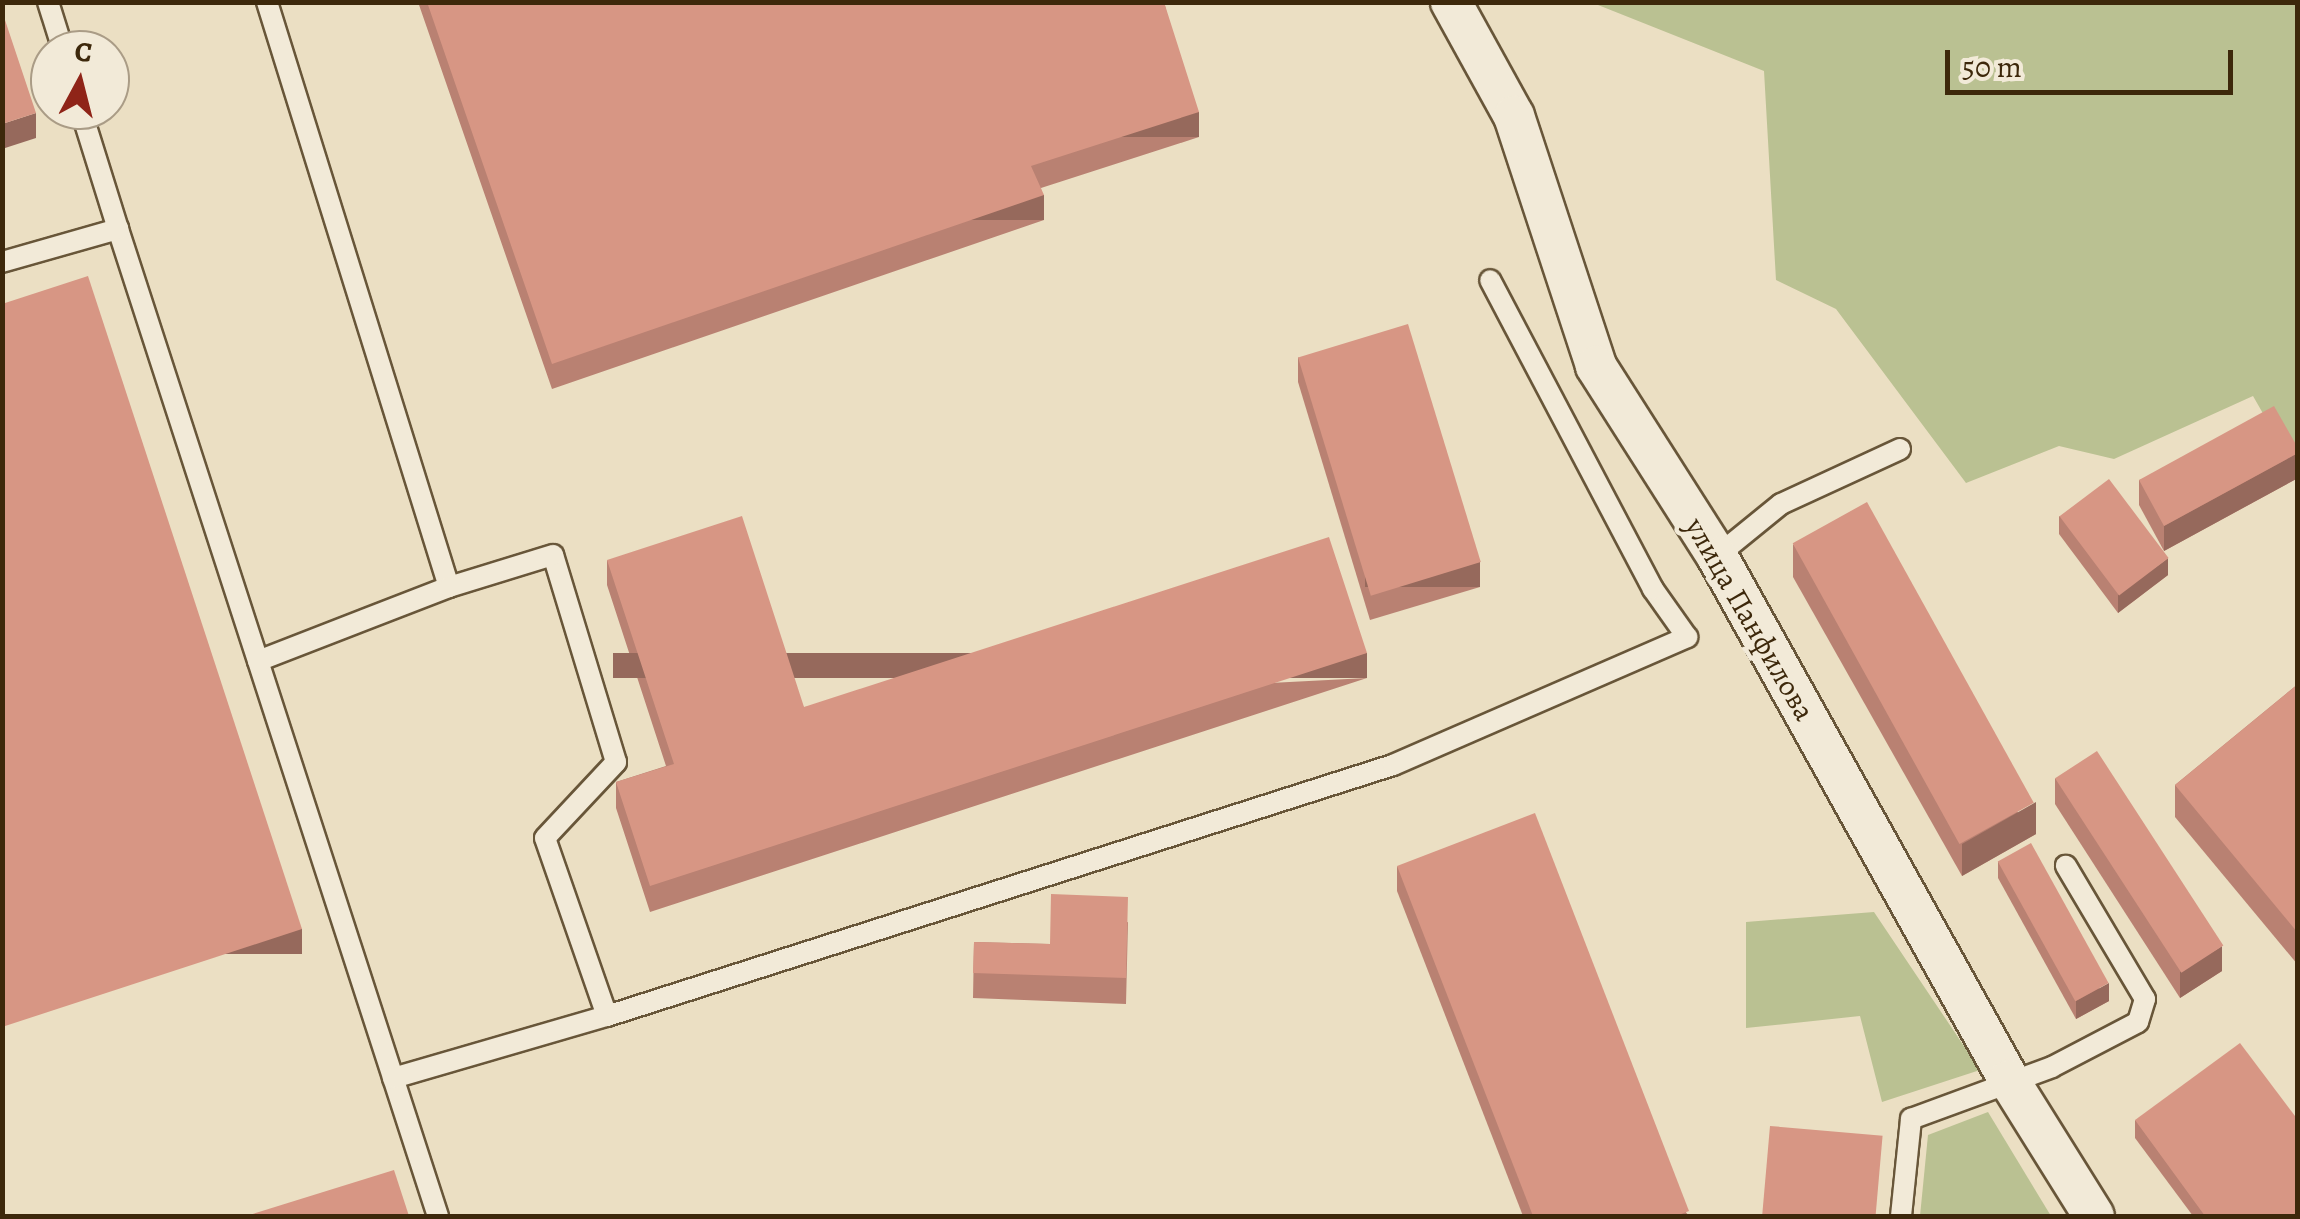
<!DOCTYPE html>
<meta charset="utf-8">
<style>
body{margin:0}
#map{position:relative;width:2300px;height:1219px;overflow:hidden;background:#ebdfc3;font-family:Alegreya,serif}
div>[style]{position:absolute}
.green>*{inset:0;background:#bac192}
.roads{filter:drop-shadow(2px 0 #685639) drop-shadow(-2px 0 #685639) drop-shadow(0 2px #685639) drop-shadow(0 -2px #685639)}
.service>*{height:20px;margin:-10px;padding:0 10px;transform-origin:10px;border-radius:10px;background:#f2ead8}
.minor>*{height:40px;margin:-20px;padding:0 20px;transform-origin:20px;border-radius:20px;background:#f2ead8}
.wall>*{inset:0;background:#b98172}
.shaded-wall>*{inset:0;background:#96695c;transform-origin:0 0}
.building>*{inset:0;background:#d79684;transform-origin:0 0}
span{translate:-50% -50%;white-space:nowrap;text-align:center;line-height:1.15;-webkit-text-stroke:9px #f2ead8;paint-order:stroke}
.street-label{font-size:30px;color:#3d280b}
.frame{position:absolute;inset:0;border:5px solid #3d280b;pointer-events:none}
.north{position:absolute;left:30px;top:30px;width:100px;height:100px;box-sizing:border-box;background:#f2ead8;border:2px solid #aa9c86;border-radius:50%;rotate:7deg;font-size:28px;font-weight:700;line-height:40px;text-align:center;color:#3d280b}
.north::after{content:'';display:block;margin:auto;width:35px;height:45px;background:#8f2418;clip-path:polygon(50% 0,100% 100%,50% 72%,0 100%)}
.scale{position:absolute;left:1945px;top:50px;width:288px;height:45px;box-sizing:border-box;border:5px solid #3d280b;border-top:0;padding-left:12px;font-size:30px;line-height:35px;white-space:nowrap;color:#3d280b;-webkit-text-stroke:8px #f2ead8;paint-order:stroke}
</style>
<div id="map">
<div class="green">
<div style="clip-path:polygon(1593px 3px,2297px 3px,2297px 473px,2253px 396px,2114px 459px,2059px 446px,1966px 483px,1836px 309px,1776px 280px,1764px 71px)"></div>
<div style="clip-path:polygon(1874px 912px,1980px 1070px,1882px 1102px,1860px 1016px,1746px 1028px,1746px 922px)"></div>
<div style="clip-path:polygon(1988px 1112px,2051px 1216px,1920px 1216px,1928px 1135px)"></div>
</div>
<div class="roads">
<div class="service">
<div style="left:48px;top:2px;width:50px;rotate:72.6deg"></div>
<div style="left:118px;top:229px;width:1038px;rotate:72.04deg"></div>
<div style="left:2px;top:262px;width:121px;rotate:-15.9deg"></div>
<div style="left:118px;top:229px;width:125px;rotate:-107.3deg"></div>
<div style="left:1717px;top:556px;width:82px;rotate:-39.1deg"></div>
<div style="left:1781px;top:504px;width:131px;rotate:-24.8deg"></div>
<div style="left:258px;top:661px;width:205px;rotate:-21.2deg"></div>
<div style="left:449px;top:587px;width:613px;rotate:-107.28deg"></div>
<div style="left:607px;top:1016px;width:825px;rotate:-17.71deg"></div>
<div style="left:1393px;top:765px;width:321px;rotate:-23.5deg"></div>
<div style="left:1687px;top:637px;width:59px;rotate:-125.3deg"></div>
<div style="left:1653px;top:589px;width:349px;rotate:-117.8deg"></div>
<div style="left:393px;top:1078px;width:223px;rotate:-16.2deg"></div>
<div style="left:607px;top:1016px;width:188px;rotate:-109.2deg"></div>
<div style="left:545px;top:838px;width:104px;rotate:-46.9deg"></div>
<div style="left:616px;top:762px;width:216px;rotate:-106.9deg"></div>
<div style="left:553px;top:555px;width:109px;rotate:162.9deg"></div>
<div style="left:1901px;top:1216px;width:98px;rotate:-84.1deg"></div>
<div style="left:1911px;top:1119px;width:150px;rotate:-20.2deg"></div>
<div style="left:2052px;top:1067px;width:97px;rotate:-27.6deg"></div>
<div style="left:2138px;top:1022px;width:24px;rotate:-73deg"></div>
<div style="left:2145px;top:999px;width:155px;rotate:-120.7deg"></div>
</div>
<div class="minor">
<div style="left:1451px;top:2px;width:130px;rotate:61.1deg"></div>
<div style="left:1514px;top:116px;width:263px;rotate:71.8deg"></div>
<div style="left:1596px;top:366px;width:225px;rotate:57.5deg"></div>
<div style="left:1717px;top:556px;width:600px;rotate:60.87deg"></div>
<div style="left:2009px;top:1080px;width:160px;rotate:58deg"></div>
</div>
</div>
<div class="wall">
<div style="clip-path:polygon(418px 2px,1164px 2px,1199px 137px,1041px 188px,1044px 220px,552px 389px)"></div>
<div style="clip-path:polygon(1298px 357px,1480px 587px,1370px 620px,1298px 382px)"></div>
<div style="clip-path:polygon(2298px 448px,2298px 478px,2164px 551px,2139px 505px,2139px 480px)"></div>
<div style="clip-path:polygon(2059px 516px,2168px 575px,2118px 613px,2059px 534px)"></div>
<div style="clip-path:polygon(1793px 544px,2036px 834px,1962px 876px,1793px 577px)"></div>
<div style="clip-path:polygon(607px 560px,804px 707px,1367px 678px,650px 912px,616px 808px,616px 782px,666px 766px,607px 585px)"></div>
<div style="clip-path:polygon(2298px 684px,2298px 965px,2175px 817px,2175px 785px)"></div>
<div style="clip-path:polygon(2055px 778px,2222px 971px,2180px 998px,2055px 804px)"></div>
<div style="clip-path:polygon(1998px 861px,2109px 1001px,2076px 1019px,1998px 878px)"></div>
<div style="clip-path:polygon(1397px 866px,1689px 1216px,1523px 1216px,1397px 891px)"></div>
<div style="clip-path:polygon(1128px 922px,1126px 1004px,973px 998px,974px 942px,1050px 944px)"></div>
<div style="clip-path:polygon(2135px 1120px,2298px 1216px,2193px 1216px,2135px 1138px)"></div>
</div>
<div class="shaded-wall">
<div style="left:1199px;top:112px;width:25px;height:176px;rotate:90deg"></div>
<div style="clip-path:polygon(36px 113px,36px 138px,2px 149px,2px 124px)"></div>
<div style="left:1044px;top:195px;width:25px;height:520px;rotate:90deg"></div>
<div style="clip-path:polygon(2298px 453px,2298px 478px,2164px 551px,2164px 526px)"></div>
<div style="clip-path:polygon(2168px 558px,2168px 575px,2118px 613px,2118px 595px)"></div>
<div style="left:1480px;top:562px;width:25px;height:115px;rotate:90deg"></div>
<div style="left:1367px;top:653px;width:25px;height:754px;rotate:90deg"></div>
<div style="clip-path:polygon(2036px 802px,2036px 834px,1962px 876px,1962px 844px)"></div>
<div style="left:302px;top:929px;width:25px;height:316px;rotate:90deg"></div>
<div style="clip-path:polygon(2222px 946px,2222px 971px,2180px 998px,2180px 972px)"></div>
<div style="clip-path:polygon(2109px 983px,2109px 1001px,2076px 1019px,2076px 1001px)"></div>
</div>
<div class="building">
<div style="clip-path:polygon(427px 2px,1164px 2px,1199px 112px,1031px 166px,1044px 195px,552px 364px)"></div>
<div style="clip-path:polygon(2px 11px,36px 113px,2px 124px)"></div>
<div style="clip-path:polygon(88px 276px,302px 929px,2px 1027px,2px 304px)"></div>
<div style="left:1408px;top:324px;width:249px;height:115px;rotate:73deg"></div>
<div style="clip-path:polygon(2274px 406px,2298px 448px,2298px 453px,2164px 526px,2139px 480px)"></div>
<div style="left:2109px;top:479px;width:99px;height:62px;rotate:53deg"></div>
<div style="left:1867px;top:502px;width:344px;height:85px;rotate:61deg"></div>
<div style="clip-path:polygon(742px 516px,804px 707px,1329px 537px,1367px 653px,650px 886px,616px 782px,674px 764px,607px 560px)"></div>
<div style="clip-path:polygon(2298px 684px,2298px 933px,2175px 785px)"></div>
<div style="left:2097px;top:751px;width:232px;height:50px;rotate:57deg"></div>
<div style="clip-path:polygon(1535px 813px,1689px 1211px,1676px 1216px,1533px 1216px,1397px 866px)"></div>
<div style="left:2031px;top:843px;width:160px;height:38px;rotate:61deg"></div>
<div style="clip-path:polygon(1051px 894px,1128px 897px,1126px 978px,973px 973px,974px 942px,1050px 944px)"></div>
<div style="clip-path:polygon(2240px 1043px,2298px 1120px,2298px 1216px,2205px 1216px,2135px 1120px)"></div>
<div style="left:1770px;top:1126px;width:113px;height:90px;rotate:5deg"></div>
<div style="clip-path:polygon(394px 1170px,409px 1216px,246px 1216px)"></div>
</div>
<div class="street-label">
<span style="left:1750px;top:619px;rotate:60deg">улица Панфилова</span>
</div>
<div class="frame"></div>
<div class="north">С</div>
<div class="scale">50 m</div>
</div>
